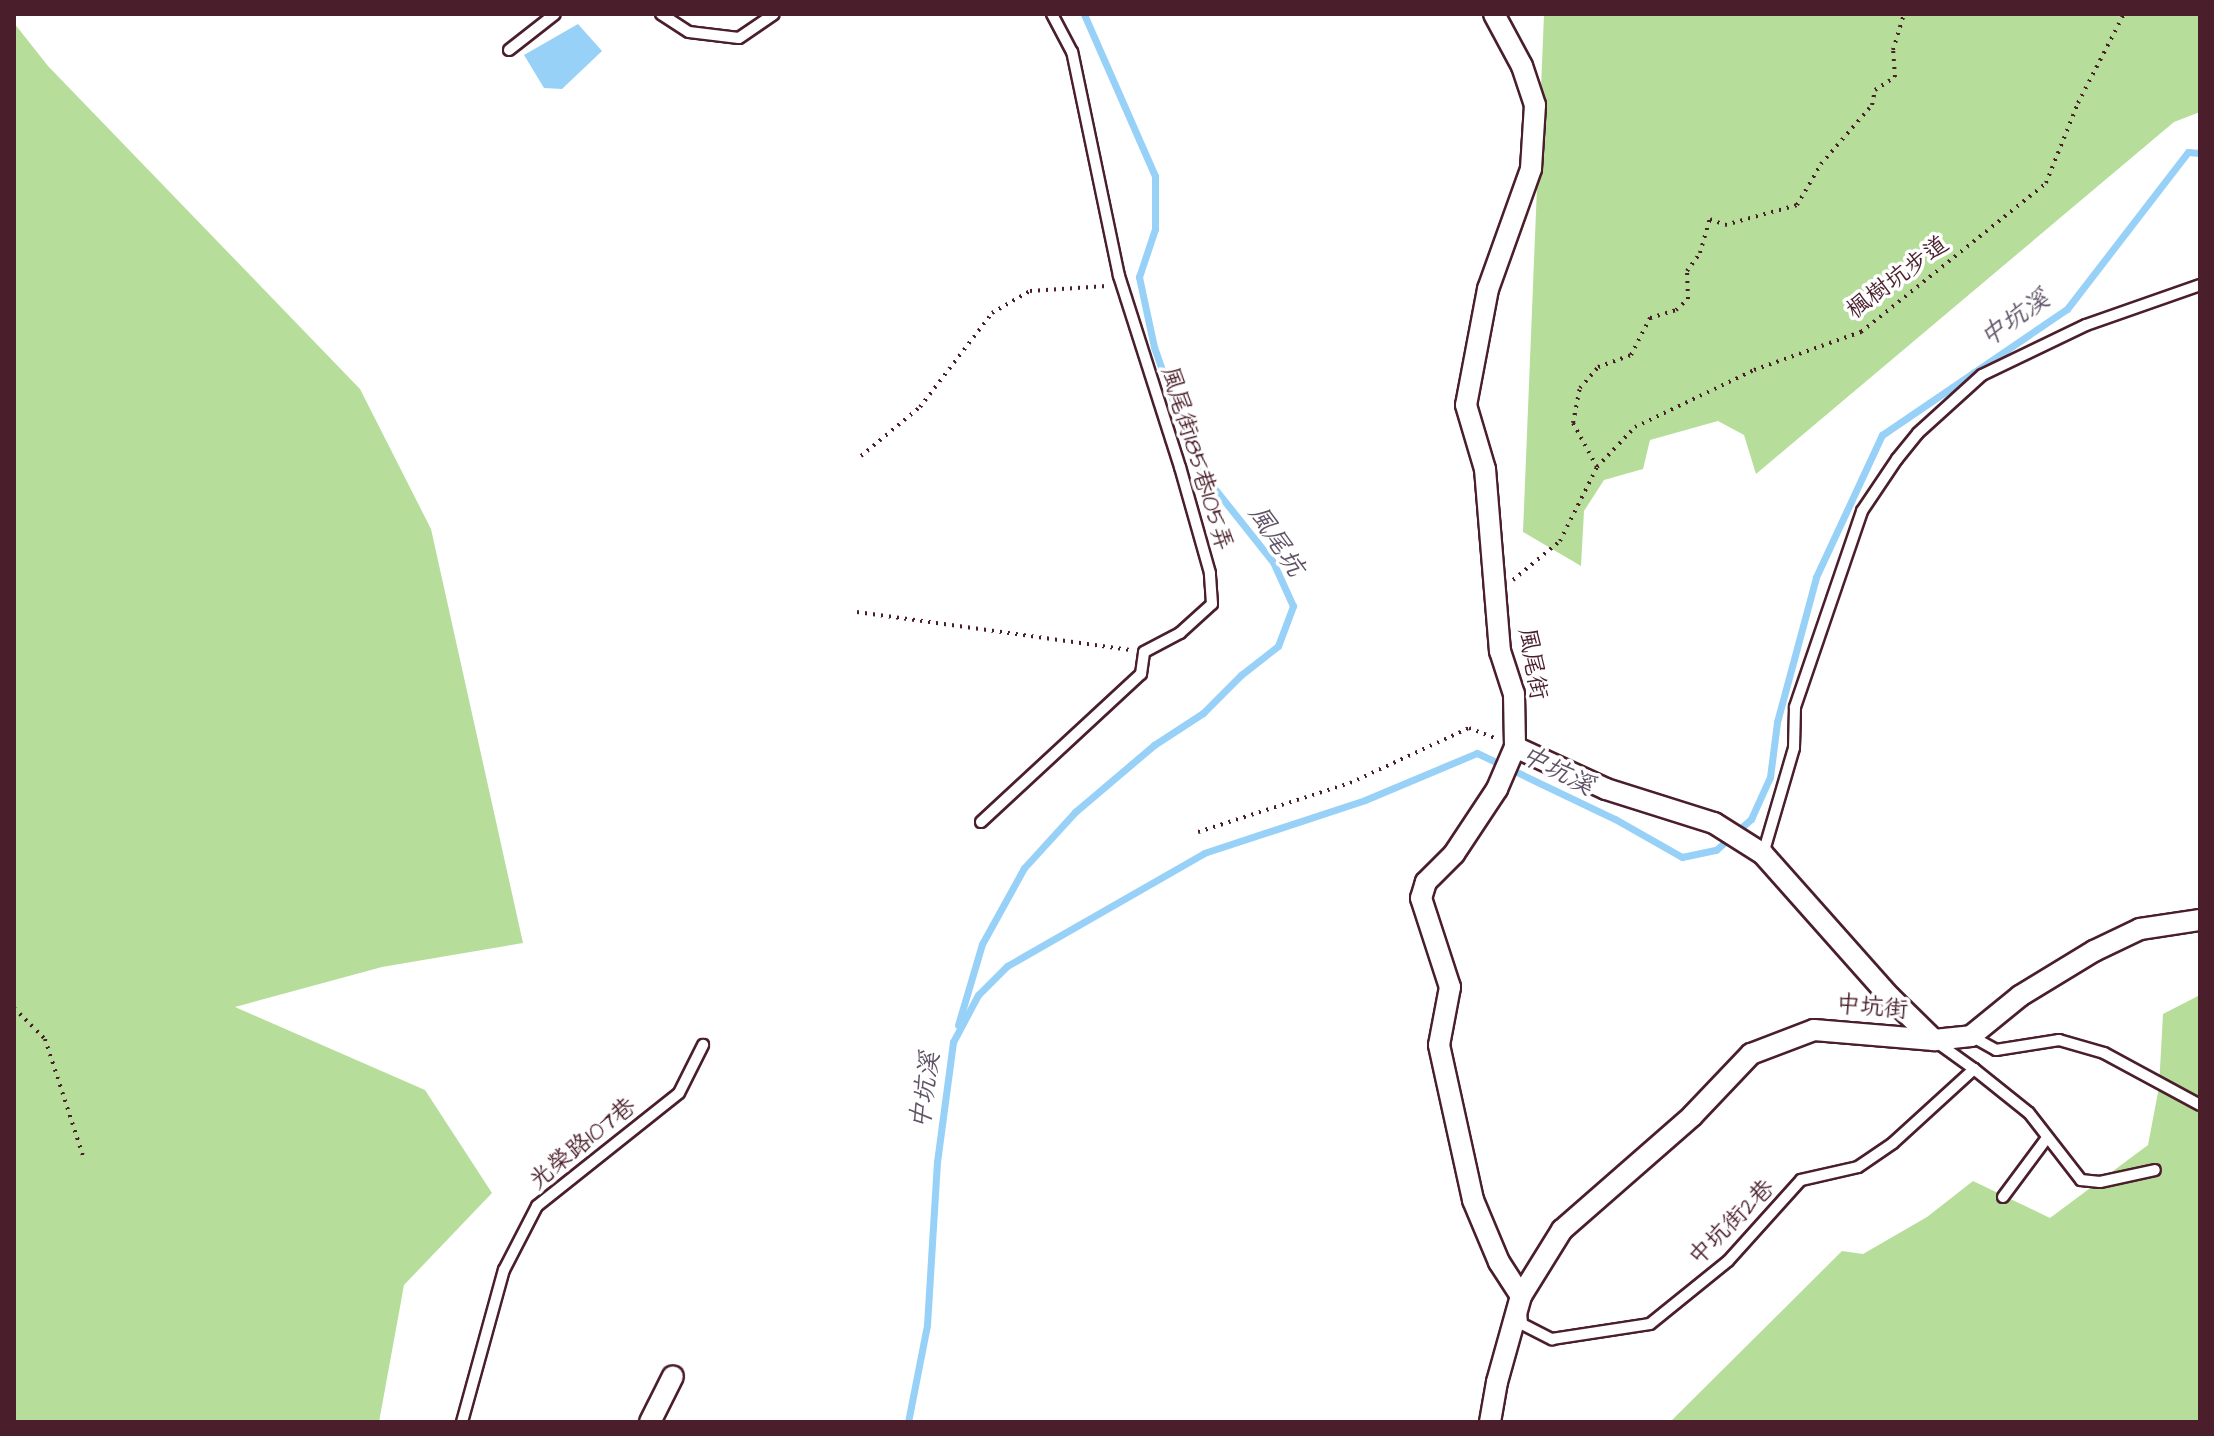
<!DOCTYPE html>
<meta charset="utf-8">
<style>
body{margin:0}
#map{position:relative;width:2214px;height:1436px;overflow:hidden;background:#fff;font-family:"Architects Daughter","LXGW WenKai TC",sans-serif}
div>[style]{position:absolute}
.green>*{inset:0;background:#b6de9a}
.water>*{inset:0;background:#97d1f7}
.stream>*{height:7px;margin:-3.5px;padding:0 3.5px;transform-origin:3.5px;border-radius:3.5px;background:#97d1f7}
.path>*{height:4px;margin-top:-2px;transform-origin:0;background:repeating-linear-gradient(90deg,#4a1f2b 0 2px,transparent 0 8px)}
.roads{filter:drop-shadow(2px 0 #4a1f2b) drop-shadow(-2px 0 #4a1f2b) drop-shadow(0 2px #4a1f2b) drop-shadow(0 -2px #4a1f2b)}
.service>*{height:10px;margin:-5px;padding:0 5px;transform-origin:5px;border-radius:5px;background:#fff}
.minor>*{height:20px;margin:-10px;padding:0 10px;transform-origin:10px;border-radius:10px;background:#fff}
span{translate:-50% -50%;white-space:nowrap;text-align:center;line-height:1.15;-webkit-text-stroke:7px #fff;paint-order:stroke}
.street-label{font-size:24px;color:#4a1f2b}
.water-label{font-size:26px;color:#615468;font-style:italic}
.frame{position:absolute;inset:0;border:16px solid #4a1f2b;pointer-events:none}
</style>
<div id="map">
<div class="green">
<div style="clip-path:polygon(1544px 14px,2200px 14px,2200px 112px,2174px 122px,1756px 474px,1744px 435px,1718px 421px,1650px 440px,1643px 469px,1604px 480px,1584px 511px,1581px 566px,1523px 532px)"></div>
<div style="clip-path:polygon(14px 23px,48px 66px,360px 389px,431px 529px,523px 943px,382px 967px,235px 1007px,425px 1090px,492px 1193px,404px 1285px,379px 1422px,14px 1422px)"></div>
<div style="clip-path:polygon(2200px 995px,2200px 1422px,1670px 1422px,1842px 1251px,1863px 1254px,1927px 1217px,1973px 1181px,2050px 1218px,2148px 1145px,2159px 1087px,2163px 1014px)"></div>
</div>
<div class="water">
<div style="clip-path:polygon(578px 24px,602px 51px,562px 89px,544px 88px,524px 55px)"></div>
</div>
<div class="stream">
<div style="left:958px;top:1025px;width:84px;rotate:-73.5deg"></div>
<div style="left:982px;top:944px;width:87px;rotate:-61.1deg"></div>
<div style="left:1024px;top:868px;width:76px;rotate:-47.7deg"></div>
<div style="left:1075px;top:812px;width:104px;rotate:-40.3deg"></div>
<div style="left:1154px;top:745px;width:59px;rotate:-33.1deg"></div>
<div style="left:1203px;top:713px;width:54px;rotate:-45deg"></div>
<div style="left:1241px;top:675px;width:47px;rotate:-38.1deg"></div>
<div style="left:1278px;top:646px;width:43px;rotate:-69.4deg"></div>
<div style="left:1293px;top:606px;width:48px;rotate:-114.4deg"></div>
<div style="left:1273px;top:562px;width:125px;rotate:-128.5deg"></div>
<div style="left:1195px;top:464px;width:124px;rotate:-109.3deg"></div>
<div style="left:1154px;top:347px;width:72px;rotate:-102.1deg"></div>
<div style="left:1139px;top:277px;width:51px;rotate:-71.6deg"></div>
<div style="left:1155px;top:229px;width:53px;rotate:-90deg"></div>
<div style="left:1155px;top:176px;width:177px;rotate:-113.7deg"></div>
<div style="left:908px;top:1422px;width:99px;rotate:-78.9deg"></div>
<div style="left:927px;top:1325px;width:163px;rotate:-86.5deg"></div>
<div style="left:937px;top:1162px;width:121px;rotate:-82.4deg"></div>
<div style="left:953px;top:1042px;width:53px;rotate:-62deg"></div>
<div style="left:978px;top:995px;width:41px;rotate:-45deg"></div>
<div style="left:1007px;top:966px;width:227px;rotate:-29.8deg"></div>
<div style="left:1204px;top:853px;width:169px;rotate:-18.2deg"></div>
<div style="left:1365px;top:800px;width:121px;rotate:-22.8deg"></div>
<div style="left:1477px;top:753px;width:153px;rotate:25.6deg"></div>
<div style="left:1615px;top:819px;width:77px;rotate:29.6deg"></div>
<div style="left:1682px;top:857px;width:35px;rotate:-12deg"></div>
<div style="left:1716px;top:850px;width:47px;rotate:-41.5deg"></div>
<div style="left:1751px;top:819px;width:46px;rotate:-65.7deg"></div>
<div style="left:1770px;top:777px;width:55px;rotate:-82.7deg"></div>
<div style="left:1777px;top:722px;width:150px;rotate:-74.9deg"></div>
<div style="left:1816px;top:577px;width:157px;rotate:-65.1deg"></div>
<div style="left:1882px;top:435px;width:224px;rotate:-34.3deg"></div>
<div style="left:2067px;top:309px;width:198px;rotate:-52.4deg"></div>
<div style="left:2188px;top:152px;width:12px;rotate:5deg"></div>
</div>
<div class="path">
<div style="left:861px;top:456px;width:77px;rotate:-39.7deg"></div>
<div style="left:920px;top:407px;width:118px;rotate:-52.5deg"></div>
<div style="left:992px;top:313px;width:44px;rotate:-30.1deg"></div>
<div style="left:1030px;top:291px;width:77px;rotate:-3.7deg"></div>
<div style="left:1597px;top:467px;width:50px;rotate:-118.6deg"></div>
<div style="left:1573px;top:423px;width:36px;rotate:-79deg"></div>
<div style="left:1580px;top:388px;width:28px;rotate:-49deg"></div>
<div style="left:1598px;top:367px;width:35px;rotate:-20deg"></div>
<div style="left:1631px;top:355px;width:42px;rotate:-62.8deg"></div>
<div style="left:1650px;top:318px;width:27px;rotate:-17deg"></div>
<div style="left:1676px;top:310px;width:16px;rotate:-43deg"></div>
<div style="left:1688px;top:299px;width:28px;rotate:-92deg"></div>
<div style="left:1687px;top:271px;width:22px;rotate:-54deg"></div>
<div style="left:1700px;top:253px;width:35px;rotate:-74deg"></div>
<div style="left:1710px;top:219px;width:16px;rotate:22deg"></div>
<div style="left:1725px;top:225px;width:75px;rotate:-15.5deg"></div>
<div style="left:1797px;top:205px;width:48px;rotate:-59.7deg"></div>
<div style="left:1821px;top:164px;width:78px;rotate:-49.2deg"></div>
<div style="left:1872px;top:105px;width:15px;rotate:-79deg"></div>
<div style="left:1875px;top:90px;width:24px;rotate:-33deg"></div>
<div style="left:1895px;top:77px;width:27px;rotate:-94deg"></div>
<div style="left:1893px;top:50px;width:38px;rotate:-73deg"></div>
<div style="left:1513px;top:580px;width:61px;rotate:-39.7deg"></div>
<div style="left:1560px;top:541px;width:83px;rotate:-63.4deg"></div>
<div style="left:1597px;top:467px;width:55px;rotate:-46.5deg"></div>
<div style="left:1635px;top:427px;width:132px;rotate:-25.6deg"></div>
<div style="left:1754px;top:370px;width:114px;rotate:-19.6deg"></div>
<div style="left:1861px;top:332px;width:238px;rotate:-38.8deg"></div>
<div style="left:2046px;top:183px;width:86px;rotate:-68.2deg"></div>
<div style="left:2078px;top:103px;width:100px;rotate:-62.7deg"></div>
<div style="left:857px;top:612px;width:276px;rotate:7.9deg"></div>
<div style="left:1198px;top:832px;width:160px;rotate:-17.9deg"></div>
<div style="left:1350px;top:783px;width:131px;rotate:-24.8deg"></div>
<div style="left:1469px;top:728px;width:28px;rotate:21deg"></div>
<div style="left:14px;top:1008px;width:44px;rotate:45deg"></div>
<div style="left:45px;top:1039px;width:123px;rotate:72deg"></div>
</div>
<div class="roads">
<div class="service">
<div style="left:661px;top:14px;width:33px;rotate:33deg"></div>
<div style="left:689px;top:32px;width:50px;rotate:6.8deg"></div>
<div style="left:739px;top:38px;width:42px;rotate:-34.4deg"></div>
<div style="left:509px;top:50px;width:58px;rotate:-38deg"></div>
<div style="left:981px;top:822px;width:218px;rotate:-42.8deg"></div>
<div style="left:1141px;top:674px;width:22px;rotate:-82deg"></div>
<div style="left:1144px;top:652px;width:41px;rotate:-27.8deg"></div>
<div style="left:1180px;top:633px;width:43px;rotate:-42.2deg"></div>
<div style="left:1212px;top:604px;width:31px;rotate:-94deg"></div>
<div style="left:1210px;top:573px;width:110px;rotate:-105.8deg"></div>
<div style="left:1180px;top:467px;width:201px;rotate:-107.7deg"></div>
<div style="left:1119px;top:276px;width:229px;rotate:-101.8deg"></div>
<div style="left:1072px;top:52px;width:43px;rotate:-117.8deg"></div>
<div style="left:1763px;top:854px;width:110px;rotate:-73.7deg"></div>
<div style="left:1794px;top:748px;width:41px;rotate:-88.6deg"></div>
<div style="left:1795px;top:707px;width:207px;rotate:-71.1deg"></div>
<div style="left:1862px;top:511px;width:63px;rotate:-56.1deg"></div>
<div style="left:1897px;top:459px;width:33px;rotate:-51deg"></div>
<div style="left:1918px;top:433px;width:86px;rotate:-42.2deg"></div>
<div style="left:1982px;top:375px;width:115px;rotate:-25.7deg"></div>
<div style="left:2086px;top:325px;width:121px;rotate:-19.3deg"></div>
<div style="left:1971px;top:1036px;width:29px;rotate:29deg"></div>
<div style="left:1996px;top:1050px;width:64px;rotate:-9deg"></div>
<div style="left:2059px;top:1040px;width:47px;rotate:16.1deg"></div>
<div style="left:2104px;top:1053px;width:109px;rotate:28.4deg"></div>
<div style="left:1974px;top:1069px;width:70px;rotate:38.7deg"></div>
<div style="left:2029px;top:1113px;width:85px;rotate:52.2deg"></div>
<div style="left:2081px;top:1180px;width:19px;rotate:6deg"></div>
<div style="left:2100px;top:1182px;width:56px;rotate:-12.3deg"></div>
<div style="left:2003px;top:1197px;width:72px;rotate:-53.4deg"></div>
<div style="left:1521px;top:1312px;width:12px;rotate:85deg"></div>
<div style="left:1522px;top:1324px;width:34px;rotate:27deg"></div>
<div style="left:1552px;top:1339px;width:99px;rotate:-8.7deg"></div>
<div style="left:1650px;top:1324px;width:100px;rotate:-38.9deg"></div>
<div style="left:1728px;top:1261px;width:109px;rotate:-48deg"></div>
<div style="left:1801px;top:1180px;width:58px;rotate:-12.8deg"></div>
<div style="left:1858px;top:1167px;width:42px;rotate:-34.4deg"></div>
<div style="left:1893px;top:1143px;width:110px;rotate:-42.4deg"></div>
<div style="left:1974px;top:1069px;width:48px;rotate:-144.3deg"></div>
<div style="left:462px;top:1422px;width:158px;rotate:-74.6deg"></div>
<div style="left:504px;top:1270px;width:72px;rotate:-62.7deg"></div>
<div style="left:537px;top:1206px;width:181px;rotate:-38.5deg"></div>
<div style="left:679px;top:1093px;width:54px;rotate:-63.4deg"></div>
</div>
<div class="minor">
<div style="left:1494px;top:14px;width:59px;rotate:61.7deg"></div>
<div style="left:1522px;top:66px;width:41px;rotate:71.6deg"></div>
<div style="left:1535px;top:105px;width:64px;rotate:93.6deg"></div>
<div style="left:1531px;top:169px;width:127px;rotate:109.7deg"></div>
<div style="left:1488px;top:289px;width:118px;rotate:100.7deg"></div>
<div style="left:1466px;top:405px;width:67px;rotate:73.5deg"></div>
<div style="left:1485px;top:469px;width:183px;rotate:85.3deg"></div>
<div style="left:1500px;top:651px;width:45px;rotate:72deg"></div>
<div style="left:1514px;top:694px;width:53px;rotate:88.9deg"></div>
<div style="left:1515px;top:747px;width:46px;rotate:113.2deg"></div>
<div style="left:1497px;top:789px;width:78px;rotate:123.5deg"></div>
<div style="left:1454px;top:854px;width:40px;rotate:135deg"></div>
<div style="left:1426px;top:882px;width:17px;rotate:107deg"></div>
<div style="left:1421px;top:898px;width:94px;rotate:72deg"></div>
<div style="left:1450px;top:987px;width:59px;rotate:100.7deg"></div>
<div style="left:1439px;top:1045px;width:159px;rotate:77.6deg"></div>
<div style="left:1473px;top:1200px;width:67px;rotate:67.2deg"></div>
<div style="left:1499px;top:1262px;width:40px;rotate:57.1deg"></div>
<div style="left:1515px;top:747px;width:100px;rotate:24.8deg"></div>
<div style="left:1606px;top:789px;width:113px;rotate:17.5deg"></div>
<div style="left:1714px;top:823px;width:58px;rotate:32.3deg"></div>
<div style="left:1763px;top:854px;width:191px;rotate:48.4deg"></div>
<div style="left:1890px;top:997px;width:62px;rotate:44.3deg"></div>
<div style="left:650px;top:1422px;width:51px;rotate:-63.4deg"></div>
<div style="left:1490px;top:1422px;width:41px;rotate:-80.1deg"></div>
<div style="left:1497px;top:1382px;width:89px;rotate:-74.4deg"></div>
<div style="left:1521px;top:1296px;width:78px;rotate:-58.2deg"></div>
<div style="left:1562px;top:1230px;width:173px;rotate:-41.2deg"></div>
<div style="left:1692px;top:1116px;width:86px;rotate:-46.4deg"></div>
<div style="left:1751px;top:1054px;width:67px;rotate:-20.9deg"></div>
<div style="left:1814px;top:1030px;width:120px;rotate:4.8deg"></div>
<div style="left:1934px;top:1040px;width:37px;rotate:-6deg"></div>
<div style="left:1971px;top:1036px;width:63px;rotate:-39.2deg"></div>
<div style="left:2020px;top:996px;width:87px;rotate:-31.3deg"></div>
<div style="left:2094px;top:951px;width:51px;rotate:-25.6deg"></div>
<div style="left:2140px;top:929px;width:61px;rotate:-8.5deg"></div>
</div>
</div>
<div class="street-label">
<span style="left:1898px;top:278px;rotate:-37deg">楓樹坑步道</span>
<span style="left:1196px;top:459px;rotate:73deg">風尾街185巷105弄</span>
<span style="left:1532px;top:664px;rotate:80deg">風尾街</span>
<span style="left:1872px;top:1008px;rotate:5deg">中坑街</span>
<span style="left:583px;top:1144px;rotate:-39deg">光榮路107巷</span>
<span style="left:1732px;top:1223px;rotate:-45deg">中坑街2巷</span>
</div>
<div class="water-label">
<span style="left:2015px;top:319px;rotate:-35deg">中坑溪</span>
<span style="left:1276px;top:541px;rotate:57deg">風尾坑</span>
<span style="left:1557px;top:771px;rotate:27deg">中坑溪</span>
<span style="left:926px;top:1091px;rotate:-82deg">中坑溪</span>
</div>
<div class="frame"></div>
</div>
